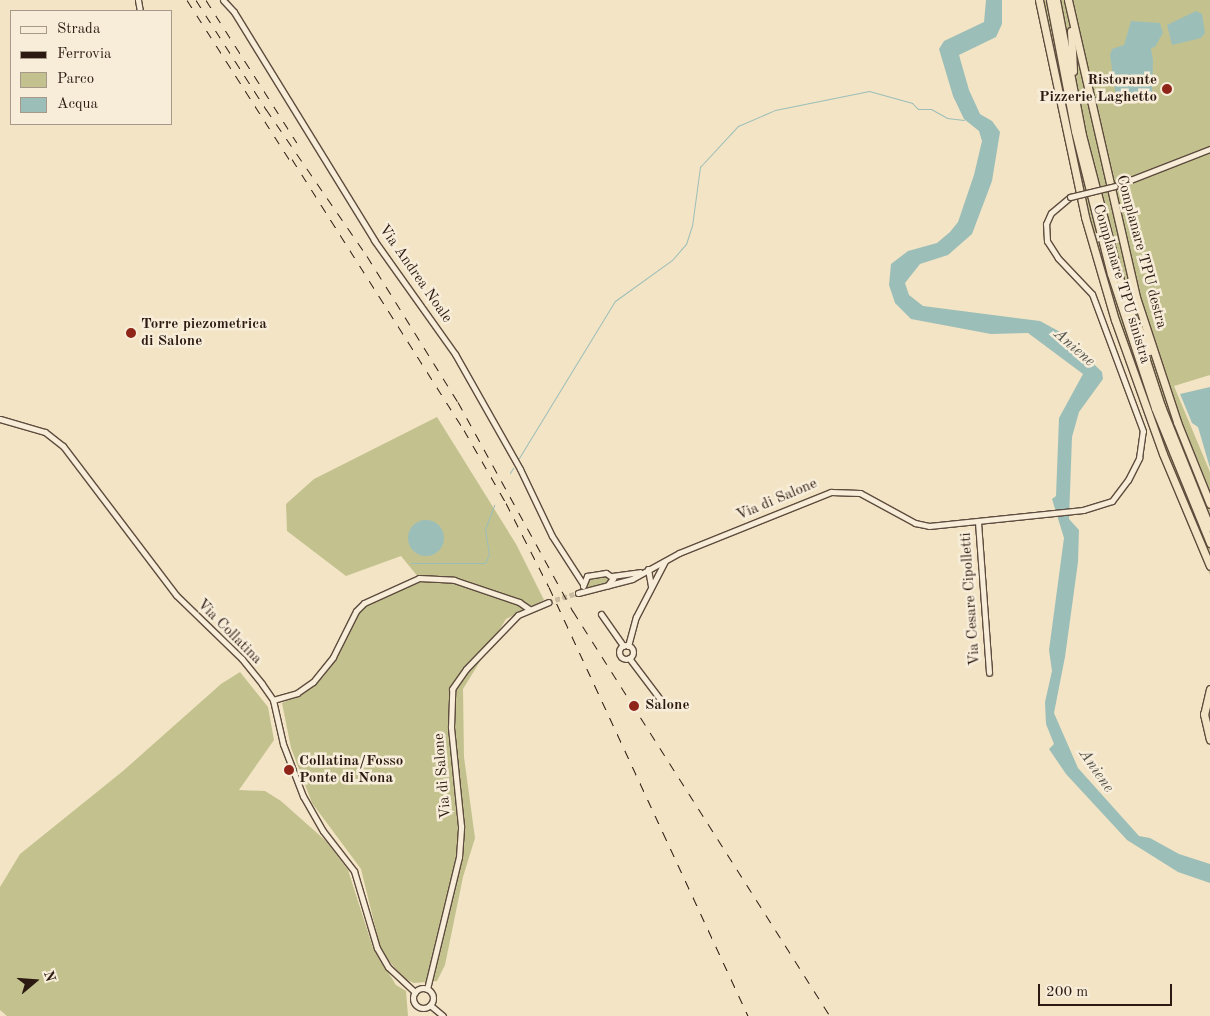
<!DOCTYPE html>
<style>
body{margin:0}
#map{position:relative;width:1210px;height:1016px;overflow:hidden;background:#f2e4c4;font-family:"Old Standard TT",serif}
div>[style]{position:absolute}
.green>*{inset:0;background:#c3c28f}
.water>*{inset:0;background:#9cbeb9}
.round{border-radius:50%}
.stream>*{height:1px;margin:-0.5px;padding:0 0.5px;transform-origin:0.5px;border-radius:0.5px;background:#9cbeb9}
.minor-tunnel>*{height:5px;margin-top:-2.5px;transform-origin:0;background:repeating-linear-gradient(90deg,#cabca0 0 5px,transparent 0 7.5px)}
.roads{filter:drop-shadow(1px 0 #5e4c3e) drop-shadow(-1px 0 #5e4c3e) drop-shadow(0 1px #5e4c3e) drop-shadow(0 -1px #5e4c3e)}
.minor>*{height:5px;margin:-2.5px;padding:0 2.5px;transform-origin:2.5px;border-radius:2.5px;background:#f7edd9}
.minor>.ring{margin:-2.5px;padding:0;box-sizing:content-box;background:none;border:5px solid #f7edd9;border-radius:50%}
.highway>*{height:7px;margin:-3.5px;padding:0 3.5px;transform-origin:3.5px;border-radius:3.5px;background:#f2e4c4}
.rail>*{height:1px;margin-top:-0.5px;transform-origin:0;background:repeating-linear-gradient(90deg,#2c1a12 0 9px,transparent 0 18px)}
.bridges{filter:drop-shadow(1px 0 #5e4c3e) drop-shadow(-1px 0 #5e4c3e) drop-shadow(0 1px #5e4c3e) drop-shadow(0 -1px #5e4c3e)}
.minor-bridge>*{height:5px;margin:-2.5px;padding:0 2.5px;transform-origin:2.5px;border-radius:2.5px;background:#f7edd9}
.dots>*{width:14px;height:14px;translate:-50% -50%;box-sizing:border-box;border:2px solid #f7edd9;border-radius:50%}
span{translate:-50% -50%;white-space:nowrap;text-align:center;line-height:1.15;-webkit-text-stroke:5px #f7edd9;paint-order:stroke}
.poi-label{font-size:15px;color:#2c1a12;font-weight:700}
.right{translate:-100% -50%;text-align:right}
.left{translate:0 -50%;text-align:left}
.street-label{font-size:15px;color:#2c1a12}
.water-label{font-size:16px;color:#53534c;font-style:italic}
.legend{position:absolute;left:10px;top:10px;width:162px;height:115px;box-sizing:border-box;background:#f7edd9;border:1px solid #a69989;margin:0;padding:6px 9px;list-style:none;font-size:15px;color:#2c1a12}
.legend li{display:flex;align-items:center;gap:10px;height:25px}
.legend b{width:25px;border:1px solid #a69989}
.north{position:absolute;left:10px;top:956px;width:50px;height:50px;-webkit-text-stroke:4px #f7edd9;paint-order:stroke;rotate:72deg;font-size:14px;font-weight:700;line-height:20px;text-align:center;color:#2c1a12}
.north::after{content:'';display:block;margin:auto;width:18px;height:22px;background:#2c1a12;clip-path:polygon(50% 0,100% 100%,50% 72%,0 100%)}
.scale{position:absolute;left:1038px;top:984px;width:134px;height:22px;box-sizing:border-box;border:2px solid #2c1a12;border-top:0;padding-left:6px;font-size:15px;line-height:18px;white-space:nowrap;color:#2c1a12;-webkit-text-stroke:4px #f7edd9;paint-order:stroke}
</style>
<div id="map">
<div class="green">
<div style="clip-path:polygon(1037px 0,1210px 0,1210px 375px,1174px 386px,1210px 472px,1210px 575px,1185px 518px,1108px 312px,1064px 139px)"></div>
<div style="clip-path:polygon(437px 417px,516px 544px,544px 600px,506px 619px,463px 689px,464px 757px,475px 838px,463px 877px,445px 965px,437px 981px,414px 983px,403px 978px,381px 951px,361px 869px,312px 803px,291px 748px,282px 703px,305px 693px,324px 676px,361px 606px,419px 578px,401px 556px,346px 576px,287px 531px,286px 504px,314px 479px)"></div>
<div style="clip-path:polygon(605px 576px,610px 580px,607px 583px,590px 588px,586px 586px,589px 578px)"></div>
<div style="clip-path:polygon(240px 672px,268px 707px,274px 740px,239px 790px,265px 791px,281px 801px,326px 841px,348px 870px,373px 948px,396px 985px,406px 991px,408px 1016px,7px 1016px,0 1010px,0 887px,20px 854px,123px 771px,221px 684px)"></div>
</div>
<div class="water">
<div style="clip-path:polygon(986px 0,1002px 0,1002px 24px,996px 37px,959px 55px,969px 90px,980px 114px,992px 121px,1000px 132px,992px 181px,972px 234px,948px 255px,920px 264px,905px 283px,909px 295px,923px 306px,1040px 321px,1062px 333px,1102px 372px,1103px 379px,1079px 412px,1072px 437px,1069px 519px,1079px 530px,1078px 562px,1065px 657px,1054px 713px,1078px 768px,1139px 836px,1150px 838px,1179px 854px,1210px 864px,1210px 883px,1178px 872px,1127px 840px,1066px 774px,1049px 749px,1054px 744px,1046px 724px,1045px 702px,1052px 671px,1049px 650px,1064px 538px,1052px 499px,1056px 496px,1059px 418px,1083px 374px,1028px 333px,991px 334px,911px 319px,895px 303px,889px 285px,891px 264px,908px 251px,937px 243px,950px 232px,958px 222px,974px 175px,982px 141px,979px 131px,964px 119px,953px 96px,939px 49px,944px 41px,984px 22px)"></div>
<div style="clip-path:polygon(1196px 11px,1202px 14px,1205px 33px,1201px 38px,1172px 45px,1167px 25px)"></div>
<div style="clip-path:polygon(1131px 21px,1160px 23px,1163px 33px,1155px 47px,1151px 48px,1153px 60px,1152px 99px,1123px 103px,1116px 97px,1110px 55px,1112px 49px,1124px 45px)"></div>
<div style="clip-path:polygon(1210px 387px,1210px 468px,1198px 427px,1192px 423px,1180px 394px)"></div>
<div class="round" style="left:408px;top:520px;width:36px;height:36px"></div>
</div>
<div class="stream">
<div style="left:519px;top:458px;width:184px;rotate:-58.6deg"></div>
<div style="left:615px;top:301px;width:70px;rotate:-35.7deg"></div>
<div style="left:672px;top:260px;width:21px;rotate:-49deg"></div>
<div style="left:686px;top:244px;width:19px;rotate:-72deg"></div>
<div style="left:692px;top:226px;width:60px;rotate:-82.3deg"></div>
<div style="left:700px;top:167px;width:56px;rotate:-47.2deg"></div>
<div style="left:738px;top:126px;width:40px;rotate:-23.4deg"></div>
<div style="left:775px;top:110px;width:96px;rotate:-11.4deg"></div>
<div style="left:869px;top:91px;width:45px;rotate:15.6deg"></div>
<div style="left:912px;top:103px;width:8px;rotate:45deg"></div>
<div style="left:918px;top:109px;width:13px"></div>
<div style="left:931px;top:109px;width:18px;rotate:29deg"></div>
<div style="left:947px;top:118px;width:17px;rotate:7deg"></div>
<div style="left:510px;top:473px;width:6px;rotate:-59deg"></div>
<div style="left:411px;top:563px;width:74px"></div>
<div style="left:485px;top:563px;width:10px;rotate:-66deg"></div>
<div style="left:489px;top:554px;width:25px;rotate:-99deg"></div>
<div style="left:485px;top:529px;width:26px;rotate:-69deg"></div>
</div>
<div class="minor-tunnel">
<div style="left:548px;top:602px;width:31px;rotate:-17deg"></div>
</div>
<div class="roads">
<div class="minor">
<div style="left:138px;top:0;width:11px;rotate:80deg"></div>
<div style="left:223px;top:0;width:16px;rotate:47deg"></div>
<div style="left:234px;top:12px;width:268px;rotate:58.4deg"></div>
<div style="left:374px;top:240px;width:140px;rotate:54.6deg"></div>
<div style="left:455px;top:354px;width:132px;rotate:60.5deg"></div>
<div style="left:520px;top:469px;width:74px;rotate:64.5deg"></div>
<div style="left:552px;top:536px;width:57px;rotate:57.1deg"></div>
<div style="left:1115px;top:186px;width:102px;rotate:-21.3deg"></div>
<div style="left:0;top:419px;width:47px;rotate:16.1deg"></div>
<div style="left:45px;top:432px;width:23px;rotate:38deg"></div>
<div style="left:63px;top:446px;width:187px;rotate:52.8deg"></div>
<div style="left:176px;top:595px;width:92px;rotate:44.1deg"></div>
<div style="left:242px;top:659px;width:32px;rotate:51deg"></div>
<div style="left:262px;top:684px;width:19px;rotate:55deg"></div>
<div style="left:273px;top:700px;width:45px;rotate:77.2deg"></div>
<div style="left:283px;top:744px;width:56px;rotate:69deg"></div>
<div style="left:303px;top:796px;width:40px;rotate:60.3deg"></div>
<div style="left:323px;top:831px;width:51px;rotate:52.2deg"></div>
<div style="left:354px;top:871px;width:80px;rotate:73.4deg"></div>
<div style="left:377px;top:948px;width:22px;rotate:60deg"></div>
<div style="left:388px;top:967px;width:37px;rotate:43deg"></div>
<div style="left:978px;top:522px;width:151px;rotate:85.8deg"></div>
<div style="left:648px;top:569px;width:17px;rotate:80deg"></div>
<div style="left:612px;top:576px;width:28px;rotate:-8deg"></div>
<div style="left:583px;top:586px;width:11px;rotate:-68deg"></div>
<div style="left:587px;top:576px;width:19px;rotate:-9deg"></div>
<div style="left:606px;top:573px;width:9px;rotate:36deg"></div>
<div style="left:613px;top:578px;width:9px;rotate:126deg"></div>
<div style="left:578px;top:593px;width:56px;rotate:-14.5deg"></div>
<div style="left:632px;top:579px;width:54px;rotate:-29deg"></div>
<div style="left:679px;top:553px;width:164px;rotate:-21.9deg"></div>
<div style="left:831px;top:492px;width:29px;rotate:2deg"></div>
<div style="left:860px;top:493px;width:63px;rotate:28.6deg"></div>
<div style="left:915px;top:523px;width:14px;rotate:12deg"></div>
<div style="left:929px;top:526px;width:155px;rotate:-5.9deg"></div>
<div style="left:1083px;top:510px;width:30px;rotate:-17deg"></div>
<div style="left:1112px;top:501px;width:26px;rotate:-53deg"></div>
<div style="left:1128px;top:480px;width:25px;rotate:-63deg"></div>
<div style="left:1139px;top:458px;width:27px;rotate:-82deg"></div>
<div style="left:1143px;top:431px;width:146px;rotate:-110.4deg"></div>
<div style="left:1092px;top:294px;width:50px;rotate:-133.4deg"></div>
<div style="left:1058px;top:258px;width:20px;rotate:-123deg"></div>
<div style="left:1047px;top:241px;width:17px;rotate:-93deg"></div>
<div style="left:1046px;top:224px;width:12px;rotate:-66deg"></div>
<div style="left:1051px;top:213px;width:25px;rotate:-40deg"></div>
<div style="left:601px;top:614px;width:39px;rotate:55deg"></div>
<div class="ring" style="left:619px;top:645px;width:9px;height:9px"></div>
<div style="left:628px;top:646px;width:30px;rotate:-75deg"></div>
<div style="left:636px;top:617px;width:63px;rotate:-62.6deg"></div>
<div style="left:629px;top:658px;width:56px;rotate:52.9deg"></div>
<div style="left:273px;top:700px;width:25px;rotate:-16deg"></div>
<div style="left:297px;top:693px;width:19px;rotate:-35deg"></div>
<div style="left:313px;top:682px;width:32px;rotate:-51deg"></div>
<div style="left:333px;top:657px;width:51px;rotate:-63.4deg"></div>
<div style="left:356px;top:611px;width:11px;rotate:-45deg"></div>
<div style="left:364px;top:603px;width:60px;rotate:-24.4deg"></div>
<div style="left:419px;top:578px;width:35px;rotate:3deg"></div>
<div style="left:454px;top:580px;width:69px;rotate:18.7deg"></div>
<div style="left:519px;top:602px;width:12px;rotate:35deg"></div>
<div class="ring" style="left:413px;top:988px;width:15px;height:15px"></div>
<div style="left:427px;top:989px;width:136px;rotate:-76.4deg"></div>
<div style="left:459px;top:857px;width:31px;rotate:-86deg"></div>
<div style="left:461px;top:826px;width:100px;rotate:-95.8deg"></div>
<div style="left:451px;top:727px;width:38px;rotate:-88deg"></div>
<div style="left:452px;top:689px;width:24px;rotate:-55deg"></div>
<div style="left:466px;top:669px;width:75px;rotate:-46.1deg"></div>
<div style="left:518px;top:615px;width:33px;rotate:-23deg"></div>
<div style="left:430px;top:1005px;width:17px;rotate:40deg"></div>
</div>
<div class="highway">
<div style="left:1039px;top:0;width:222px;rotate:78deg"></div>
<div style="left:1085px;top:217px;width:107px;rotate:73.8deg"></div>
<div style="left:1115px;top:320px;width:142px;rotate:70.3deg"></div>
<div style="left:1163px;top:454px;width:121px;rotate:67.2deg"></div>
<div style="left:1050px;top:0;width:133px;rotate:79.2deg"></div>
<div style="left:1075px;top:131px;width:147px;rotate:75.9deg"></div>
<div style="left:1111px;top:274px;width:141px;rotate:71.8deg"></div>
<div style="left:1155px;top:408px;width:146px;rotate:67.8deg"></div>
<div style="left:1056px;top:0;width:137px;rotate:79.1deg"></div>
<div style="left:1082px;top:135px;width:147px;rotate:75.4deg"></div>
<div style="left:1119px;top:277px;width:136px;rotate:72deg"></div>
<div style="left:1161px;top:406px;width:131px;rotate:68.1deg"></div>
<div style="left:1068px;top:0;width:305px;rotate:77.1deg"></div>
<div style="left:1136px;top:297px;width:132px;rotate:71.8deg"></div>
<div style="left:1177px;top:422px;width:88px;rotate:68.1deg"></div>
<div style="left:1071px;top:31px;width:40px;rotate:87.1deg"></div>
<div style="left:1136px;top:322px;width:32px;rotate:66deg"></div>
<div style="left:1210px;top:689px;width:26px;rotate:103deg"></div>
<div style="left:1204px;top:714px;width:26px;rotate:77deg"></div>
</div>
</div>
<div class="rail">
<div style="left:187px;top:0;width:196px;rotate:57.3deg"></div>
<div style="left:196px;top:0;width:130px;rotate:57.3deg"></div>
<div style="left:266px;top:109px;width:178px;rotate:55.5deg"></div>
<div style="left:367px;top:256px;width:172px;rotate:58.1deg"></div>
<div style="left:458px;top:402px;width:239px;rotate:61.2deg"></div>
<div style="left:573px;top:611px;width:480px;rotate:57.6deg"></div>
<div style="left:206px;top:0;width:169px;rotate:57.5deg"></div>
<div style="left:292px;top:159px;width:321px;rotate:57.6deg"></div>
<div style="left:464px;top:430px;width:84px;rotate:60.1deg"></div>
<div style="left:506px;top:503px;width:94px;rotate:62.9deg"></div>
<div style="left:549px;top:587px;width:473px;rotate:65.1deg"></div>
</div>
<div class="bridges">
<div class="minor-bridge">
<div style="left:1070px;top:197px;width:46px;rotate:-13.7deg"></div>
</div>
</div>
<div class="dots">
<div style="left:1167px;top:89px;background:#8f2418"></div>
<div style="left:131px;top:333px;background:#8f2418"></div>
<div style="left:634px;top:706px;background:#8f2418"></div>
<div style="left:289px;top:770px;background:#8f2418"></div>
</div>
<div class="poi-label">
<span class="right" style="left:1157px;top:89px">Ristorante<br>Pizzerie Laghetto</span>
<span class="left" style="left:141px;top:333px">Torre piezometrica<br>di Salone</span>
<span class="left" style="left:645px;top:706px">Salone</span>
<span class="left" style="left:299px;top:770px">Collatina/Fosso<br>Ponte di Nona</span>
</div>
<div class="street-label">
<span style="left:1141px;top:252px;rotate:75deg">Complanare TPU destra</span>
<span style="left:415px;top:274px;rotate:55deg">Via Andrea Noale</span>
<span style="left:1121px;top:284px;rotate:73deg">Complanare TPU sinistra</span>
<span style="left:777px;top:500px;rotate:-23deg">Via di Salone</span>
<span style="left:971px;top:599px;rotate:-94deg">Via Cesare Cipolletti</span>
<span style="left:229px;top:632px;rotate:45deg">Via Collatina</span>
<span style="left:443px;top:776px;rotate:-95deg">Via di Salone</span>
</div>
<div class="water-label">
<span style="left:1074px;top:348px;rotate:41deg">Aniene</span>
<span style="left:1096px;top:771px;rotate:55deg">Aniene</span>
</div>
<ul class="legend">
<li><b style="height:6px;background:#f7edd9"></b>Strada</li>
<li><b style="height:6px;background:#2c1a12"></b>Ferrovia</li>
<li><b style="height:14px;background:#c3c28f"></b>Parco</li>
<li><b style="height:14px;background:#9cbeb9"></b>Acqua</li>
</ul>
<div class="north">N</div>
<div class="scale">200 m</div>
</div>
